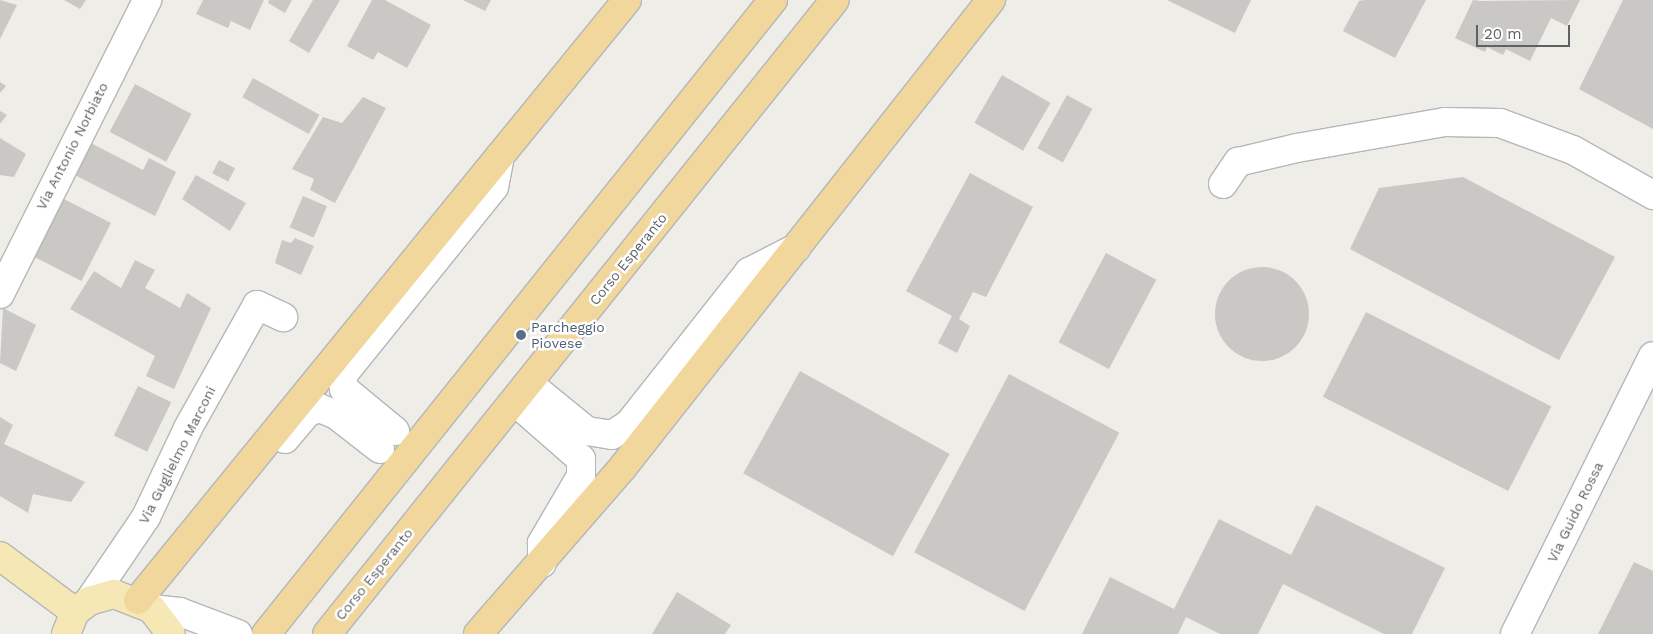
<!DOCTYPE html>
<style>
body{margin:0}
#map{position:relative;width:1653px;height:634px;overflow:hidden;background:#efede7;font-family:"Work Sans",sans-serif}
div>[style]{position:absolute}
.building>*{inset:0;background:#cac8c4;transform-origin:0 0}
.round{border-radius:50%}
.roads{filter:drop-shadow(1px 0 #b4b7ba) drop-shadow(-1px 0 #b4b7ba) drop-shadow(0 1px #b4b7ba) drop-shadow(0 -1px #b4b7ba)}
.minor>*{height:28px;margin:-14px;padding:0 14px;transform-origin:14px;border-radius:14px;background:#fff}
.major>*{height:28px;margin:-14px;padding:0 14px;transform-origin:14px;border-radius:14px;background:#f6e8b5}
.highway>*{height:28px;margin:-14px;padding:0 14px;transform-origin:14px;border-radius:14px;background:#f1d79c}
.dots>*{width:14px;height:14px;translate:-50% -50%;box-sizing:border-box;border:2px solid #fff;border-radius:50%}
span{translate:-50% -50%;white-space:nowrap;text-align:center;line-height:1.15;-webkit-text-stroke:5px #fff;paint-order:stroke}
.street-label{font-size:14px;color:#5e6265}
.service-label{font-size:14px;color:#4e5e75}
.left{translate:0 -50%;text-align:left}
.scale{position:absolute;left:1476px;top:25px;width:94px;height:22px;box-sizing:border-box;border:2px solid #5e6265;border-top:0;padding-left:6px;font-size:15px;line-height:18px;white-space:nowrap;color:#5e6265;-webkit-text-stroke:4px #fff;paint-order:stroke}
</style>
<div id="map">
<div class="building">
<div style="clip-path:polygon(0 0,17px 5px,0 39px)"></div>
<div style="clip-path:polygon(64px 0,86px 0,80px 9px)"></div>
<div style="clip-path:polygon(203px 0,264px 0,250px 30px,231px 21px,228px 28px,196px 14px)"></div>
<div style="clip-path:polygon(269px 0,292px 0,285px 13px,268px 3px)"></div>
<div style="clip-path:polygon(313px 0,340px 0,309px 53px,289px 41px)"></div>
<div style="clip-path:polygon(372px 0,385px 0,431px 25px,407px 68px,378px 52px,373px 60px,347px 46px)"></div>
<div style="clip-path:polygon(463px 0,491px 0,485px 11px)"></div>
<div style="clip-path:polygon(1167px 0,1251px 0,1235px 33px)"></div>
<div style="clip-path:polygon(1365px 0,1426px 0,1395px 58px,1343px 31px,1359px 1px)"></div>
<div style="clip-path:polygon(1473px 0,1481px 1px,1580px 0,1567px 26px,1551px 18px,1530px 61px,1506px 49px,1503px 55px,1487px 47px,1485px 52px,1455px 38px)"></div>
<div style="clip-path:polygon(1623px 0,1653px 0,1653px 129px,1579px 89px)"></div>
<div style="left:1002px;top:75px;width:56px;height:55px;rotate:30deg"></div>
<div style="left:253px;top:78px;width:76px;height:22px;rotate:29deg"></div>
<div style="clip-path:polygon(0 82px,6px 86px,0 93px)"></div>
<div style="left:135px;top:84px;width:64px;height:54px;rotate:28deg"></div>
<div style="left:1067px;top:95px;width:29px;height:61px;rotate:29deg"></div>
<div style="clip-path:polygon(363px 97px,386px 108px,335px 203px,310px 190px,314px 179px,292px 169px,323px 117px,342px 123px)"></div>
<div style="clip-path:polygon(0 111px,7px 115px,0 124px)"></div>
<div style="clip-path:polygon(0 138px,26px 154px,14px 177px,0 175px)"></div>
<div style="clip-path:polygon(83px 139px,143px 170px,149px 158px,176px 172px,155px 216px,67px 171px)"></div>
<div style="left:219px;top:160px;width:18px;height:15px;rotate:27deg"></div>
<div style="clip-path:polygon(970px 173px,1033px 207px,986px 297px,973px 292px,959px 319px,970px 326px,957px 353px,938px 343px,952px 316px,906px 291px)"></div>
<div style="clip-path:polygon(196px 175px,246px 203px,230px 231px,182px 199px)"></div>
<div style="clip-path:polygon(1463px 177px,1615px 257px,1559px 360px,1350px 249px,1379px 188px)"></div>
<div style="left:303px;top:196px;width:26px;height:34px;rotate:23deg"></div>
<div style="left:62px;top:198px;width:55px;height:65px;rotate:27deg"></div>
<div style="clip-path:polygon(295px 238px,314px 246px,301px 275px,275px 263px,282px 240px,291px 243px)"></div>
<div style="left:1106px;top:253px;width:57px;height:101px;rotate:28deg"></div>
<div style="clip-path:polygon(135px 260px,155px 270px,145px 288px,180px 308px,187px 293px,211px 308px,174px 389px,146px 376px,155px 356px,70px 309px,94px 271px,121px 288px)"></div>
<div class="round" style="left:1215px;top:267px;width:94px;height:94px"></div>
<div style="clip-path:polygon(3px 308px,36px 325px,16px 371px,0 363px)"></div>
<div style="left:1366px;top:312px;width:208px;height:95px;rotate:27deg"></div>
<div style="left:800px;top:371px;width:171px;height:117px;rotate:29deg"></div>
<div style="left:1009px;top:374px;width:125px;height:202px;rotate:28deg"></div>
<div style="left:138px;top:386px;width:37px;height:55px;rotate:26deg"></div>
<div style="clip-path:polygon(0 417px,13px 425px,4px 444px,85px 482px,71px 502px,33px 494px,28px 513px,0 496px)"></div>
<div style="clip-path:polygon(1316px 505px,1445px 568px,1412px 634px,1384px 634px,1283px 584px,1258px 634px,1220px 634px,1186px 617px,1178px 634px,1082px 634px,1110px 577px,1174px 609px,1219px 519px,1291px 555px)"></div>
<div style="clip-path:polygon(1634px 562px,1653px 571px,1653px 634px,1598px 634px)"></div>
<div style="clip-path:polygon(677px 592px,731px 625px,725px 634px,652px 634px)"></div>
</div>
<div class="roads">
<div class="minor">
<div style="left:1223px;top:184px;width:27px;rotate:-56deg"></div>
<div style="left:1238px;top:162px;width:61px;rotate:-13.3deg"></div>
<div style="left:1297px;top:148px;width:150px;rotate:-10deg"></div>
<div style="left:1445px;top:122px;width:55px;rotate:1deg"></div>
<div style="left:1500px;top:123px;width:78px;rotate:20.3deg"></div>
<div style="left:1573px;top:150px;width:92px;rotate:29.4deg"></div>
<div style="left:0;top:294px;width:329px;rotate:-63.4deg"></div>
<div style="left:533px;top:387px;width:70px;rotate:39.2deg"></div>
<div style="left:587px;top:431px;width:25px;rotate:9deg"></div>
<div style="left:612px;top:435px;width:20px;rotate:-33deg"></div>
<div style="left:629px;top:424px;width:194px;rotate:-51.7deg"></div>
<div style="left:749px;top:272px;width:53px;rotate:-27.1deg"></div>
<div style="left:519px;top:405px;width:82px;rotate:41.1deg"></div>
<div style="left:581px;top:459px;width:17px;rotate:90deg"></div>
<div style="left:581px;top:476px;width:78px;rotate:120.2deg"></div>
<div style="left:542px;top:543px;width:20px;rotate:90deg"></div>
<div style="left:395px;top:431px;width:66px;rotate:-140.5deg"></div>
<div style="left:344px;top:389px;width:13px;rotate:-99deg"></div>
<div style="left:342px;top:376px;width:243px;rotate:-51.2deg"></div>
<div style="left:494px;top:187px;width:32px;rotate:-79deg"></div>
<div style="left:285px;top:439px;width:35px;rotate:-50deg"></div>
<div style="left:308px;top:412px;width:12px;rotate:-20deg"></div>
<div style="left:319px;top:408px;width:17px;rotate:21deg"></div>
<div style="left:335px;top:414px;width:57px;rotate:37.9deg"></div>
<div style="left:89px;top:601px;width:102px;rotate:-55.8deg"></div>
<div style="left:146px;top:517px;width:98px;rotate:-64.7deg"></div>
<div style="left:188px;top:428px;width:141px;rotate:-60.7deg"></div>
<div style="left:257px;top:305px;width:29px;rotate:25deg"></div>
<div style="left:152px;top:609px;width:28px;rotate:6deg"></div>
<div style="left:180px;top:612px;width:62px;rotate:20.8deg"></div>
<div style="left:1515px;top:634px;width:310px;rotate:-63.6deg"></div>
</div>
<div class="major">
<div style="left:0;top:556px;width:94px;rotate:36.7deg"></div>
<div style="left:66px;top:634px;width:24px;rotate:-68deg"></div>
<div style="left:75px;top:612px;width:18px;rotate:-38deg"></div>
<div style="left:89px;top:601px;width:26px;rotate:-16deg"></div>
<div style="left:114px;top:594px;width:41px;rotate:21.5deg"></div>
<div style="left:152px;top:609px;width:31px;rotate:53deg"></div>
</div>
<div class="highway">
<div style="left:138px;top:600px;width:774px;rotate:-50.82deg"></div>
<div style="left:266px;top:634px;width:812px;rotate:-51.35deg"></div>
<div style="left:327px;top:634px;width:812px;rotate:-51.3deg"></div>
<div style="left:478px;top:634px;width:221px;rotate:-49deg"></div>
<div style="left:623px;top:467px;width:595px;rotate:-51.76deg"></div>
</div>
</div>
<div class="dots">
<div style="left:521px;top:335px;background:#5c6f8a"></div>
</div>
<div class="street-label">
<span style="left:72px;top:146px;rotate:-63deg">Via Antonio Norbiato</span>
<span style="left:628px;top:259px;rotate:-51deg">Corso Esperanto</span>
<span style="left:177px;top:455px;rotate:-63deg">Via Guglielmo Marconi</span>
<span style="left:1575px;top:512px;rotate:-64deg">Via Guido Rossa</span>
<span style="left:374px;top:574px;rotate:-51deg">Corso Esperanto</span>
</div>
<div class="service-label">
<span class="left" style="left:531px;top:335px">Parcheggio<br>Piovese</span>
</div>
<div class="scale">20 m</div>
</div>
